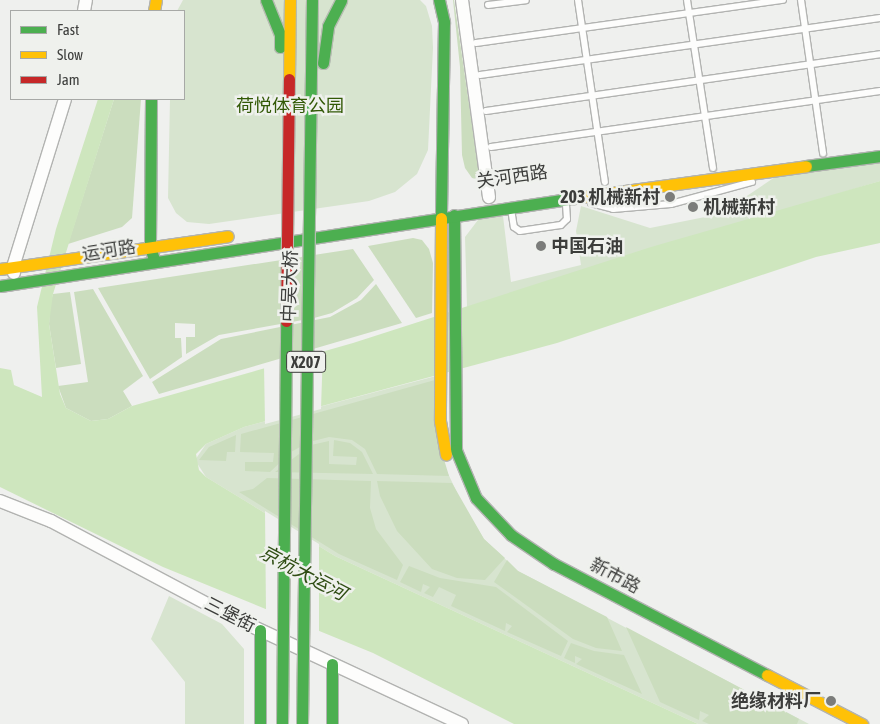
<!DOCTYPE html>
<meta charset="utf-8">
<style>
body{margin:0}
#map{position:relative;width:880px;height:724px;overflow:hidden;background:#eff0ee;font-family:"Asap Condensed","Noto Sans SC",sans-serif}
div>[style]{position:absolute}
.green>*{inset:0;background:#d7e4cf}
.forest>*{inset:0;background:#cbddbe}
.water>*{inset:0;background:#cee6be}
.pier>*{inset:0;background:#eff0ee}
.roads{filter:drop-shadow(1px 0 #b2b3b1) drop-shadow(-1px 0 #b2b3b1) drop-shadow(0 1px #b2b3b1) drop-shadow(0 -1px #b2b3b1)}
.lane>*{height:6px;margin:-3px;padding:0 3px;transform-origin:3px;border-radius:3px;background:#fdfdfc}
.street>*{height:12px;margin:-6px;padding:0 6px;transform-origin:6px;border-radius:6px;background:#fdfdfc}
.fast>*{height:11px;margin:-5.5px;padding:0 5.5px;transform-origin:5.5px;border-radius:5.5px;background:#4caf50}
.slow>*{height:11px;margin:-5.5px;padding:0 5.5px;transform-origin:5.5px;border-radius:5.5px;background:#ffc107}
.bridges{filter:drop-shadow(1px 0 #b6bcb1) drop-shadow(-1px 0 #b6bcb1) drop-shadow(0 1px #b6bcb1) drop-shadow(0 -1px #b6bcb1)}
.fast-bridge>*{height:11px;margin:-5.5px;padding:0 5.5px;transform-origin:5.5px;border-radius:5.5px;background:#4caf50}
.slow-bridge>*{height:11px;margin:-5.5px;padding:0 5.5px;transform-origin:5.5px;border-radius:5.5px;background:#ffc107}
.jam-bridge>*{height:11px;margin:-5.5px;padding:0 5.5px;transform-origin:5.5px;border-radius:5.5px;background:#c62828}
.dots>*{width:14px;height:14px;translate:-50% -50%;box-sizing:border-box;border:2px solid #eff1ed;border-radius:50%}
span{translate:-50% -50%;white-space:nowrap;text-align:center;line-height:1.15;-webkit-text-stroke:5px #eff1ed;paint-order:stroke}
.shield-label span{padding:1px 4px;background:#eff1ed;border:1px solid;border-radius:4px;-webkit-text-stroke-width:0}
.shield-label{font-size:16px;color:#3c3d3b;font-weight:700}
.park-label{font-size:18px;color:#325906}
.street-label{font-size:18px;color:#3c3d3b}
.poi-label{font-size:18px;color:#3c3d3b;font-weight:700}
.right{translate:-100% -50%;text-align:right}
.left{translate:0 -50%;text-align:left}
.water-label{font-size:19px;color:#304e15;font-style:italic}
.legend{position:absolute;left:10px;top:10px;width:175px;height:90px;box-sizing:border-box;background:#eff1ed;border:1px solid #a7a9a6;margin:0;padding:6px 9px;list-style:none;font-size:15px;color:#3c3d3b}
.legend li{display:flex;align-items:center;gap:10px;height:25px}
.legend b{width:25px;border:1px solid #a7a9a6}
</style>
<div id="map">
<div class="green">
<div style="clip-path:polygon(183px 0,420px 0,426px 6px,432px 26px,433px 48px,428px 150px,417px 174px,395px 192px,369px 201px,209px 224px,187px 222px,176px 213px,168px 198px,170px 99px,184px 99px,184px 11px,177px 11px)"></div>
<div style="clip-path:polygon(880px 162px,880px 181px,467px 307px,465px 237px,478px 220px,503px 216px,511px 282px,581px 265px,576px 231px,581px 206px,650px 228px,720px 214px,778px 175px)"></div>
<div style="clip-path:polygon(436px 376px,436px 433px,443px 463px,461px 501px,484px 539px,518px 571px,809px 724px,698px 724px,335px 556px,206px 477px,195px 460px,206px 444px,244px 427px)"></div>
<div style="clip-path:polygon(169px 596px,222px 624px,244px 649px,244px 724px,185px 724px,185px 682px,151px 639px)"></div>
</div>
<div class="forest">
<div style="clip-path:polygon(453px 0,454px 0,480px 180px,472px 178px,465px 168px,462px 155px,460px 67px)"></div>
<div style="clip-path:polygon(114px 99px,141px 99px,132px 218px,122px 227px,68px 244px)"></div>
<div style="clip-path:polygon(413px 238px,422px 240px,429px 249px,433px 263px,432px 313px,416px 318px,368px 246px)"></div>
<div style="clip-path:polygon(353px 249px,374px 280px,357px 298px,332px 313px,314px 318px,219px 335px,186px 354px,186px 337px,195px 337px,195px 324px,175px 323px,175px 338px,181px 338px,182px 357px,150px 379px,98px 288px)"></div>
<div style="clip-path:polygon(376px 284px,402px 323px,159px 394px,152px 382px,221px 339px,330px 317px,361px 300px)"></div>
<div style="clip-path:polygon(93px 289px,143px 376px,123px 391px,132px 406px,108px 419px,91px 421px,66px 408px,58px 386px,88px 382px,74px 292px)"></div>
<div style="clip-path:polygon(70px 292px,81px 364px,56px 368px,49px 324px,50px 305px,53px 294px)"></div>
<div style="clip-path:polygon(435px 380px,436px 433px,449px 476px,377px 474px,365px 449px,352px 440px,329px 437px,309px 442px,291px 452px,270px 472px,245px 471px,245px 462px,273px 462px,274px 453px,240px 452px,241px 434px)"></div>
<div style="clip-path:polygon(236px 435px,235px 452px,227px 452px,226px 461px,199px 460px,209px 447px)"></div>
<div style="clip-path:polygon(334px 440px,350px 443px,362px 452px,373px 474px,275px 472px,311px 445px,329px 441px,329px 464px,356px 465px,357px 457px,333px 456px)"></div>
<div style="clip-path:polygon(267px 478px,371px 481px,370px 508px,376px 529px,403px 565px,397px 580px,339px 554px,239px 492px,253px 489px)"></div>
<div style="clip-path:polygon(377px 481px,452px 483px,484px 539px,505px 558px,485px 580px,457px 578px,432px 569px,397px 531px,380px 496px)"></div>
<div style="clip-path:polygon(507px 560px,518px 571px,607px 617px,622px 651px,596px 648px,573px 639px,494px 582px)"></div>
<div style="clip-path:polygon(409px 566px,440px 578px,496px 587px,568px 641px,561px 656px,507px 632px,512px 626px,506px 623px,505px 631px,451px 606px,456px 595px,439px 587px,433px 597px,424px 593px,430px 587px,423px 584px,421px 592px,400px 582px)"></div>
<div style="clip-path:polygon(626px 627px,799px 719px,797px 724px,709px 724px,702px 721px,709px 715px,700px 711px,699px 720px,660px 702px)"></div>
<div style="clip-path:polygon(571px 643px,594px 651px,624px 655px,642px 694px,576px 664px,582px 659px,575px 656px,575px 663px,564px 658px)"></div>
</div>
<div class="water">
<div style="clip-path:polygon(98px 99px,114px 99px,53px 294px,49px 324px,60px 394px,66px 408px,91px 421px,108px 419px,132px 406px,353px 343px,651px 247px,880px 181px,880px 243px,816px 257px,557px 343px,244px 427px,206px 444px,196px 454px,199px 470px,206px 477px,335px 556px,698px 724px,514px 724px,373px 653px,163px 567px,0 487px,0 368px,11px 370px,14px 385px,42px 397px,37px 307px,56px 229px)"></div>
</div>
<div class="pier">
<div style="clip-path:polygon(323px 348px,321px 409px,265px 424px,264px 365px)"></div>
<div style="clip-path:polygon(265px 511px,319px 544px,319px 634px,266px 612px)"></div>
</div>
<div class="roads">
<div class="lane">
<div style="left:578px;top:0;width:184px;rotate:81.6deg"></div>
<div style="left:687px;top:0;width:170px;rotate:81.2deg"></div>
<div style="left:801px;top:0;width:155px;rotate:81.8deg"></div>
<div style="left:488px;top:5px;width:38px;rotate:-7deg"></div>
<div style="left:476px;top:43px;width:310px;rotate:-8deg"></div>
<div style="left:480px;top:75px;width:404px;rotate:-8.1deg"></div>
<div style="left:486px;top:111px;width:398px;rotate:-8.2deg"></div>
<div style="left:491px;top:147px;width:393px;rotate:-8.2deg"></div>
<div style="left:591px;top:203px;width:23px;rotate:15deg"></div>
<div style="left:613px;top:209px;width:58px;rotate:-4.9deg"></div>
<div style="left:671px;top:204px;width:84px;rotate:-15.2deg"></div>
<div style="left:511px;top:209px;width:18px;rotate:81deg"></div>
<div style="left:514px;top:227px;width:7px;rotate:34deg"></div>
<div style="left:520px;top:231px;width:41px;rotate:-8.3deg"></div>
<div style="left:561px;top:225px;width:8px;rotate:-45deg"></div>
<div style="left:567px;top:219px;width:16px;rotate:-94deg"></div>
</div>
<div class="street">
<div style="left:462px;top:0;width:199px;rotate:82.2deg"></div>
<div style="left:84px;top:11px;width:11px;rotate:-80deg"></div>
<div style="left:14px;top:273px;width:6px;rotate:-99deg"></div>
<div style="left:13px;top:267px;width:176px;rotate:-72.8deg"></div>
<div style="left:0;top:501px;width:55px;rotate:21.4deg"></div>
<div style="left:51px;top:521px;width:203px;rotate:28deg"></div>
<div style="left:230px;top:616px;width:256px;rotate:25deg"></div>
</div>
<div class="fast">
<div style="left:439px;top:0;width:23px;rotate:77deg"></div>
<div style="left:444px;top:22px;width:196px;rotate:90.9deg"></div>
<div style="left:151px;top:99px;width:148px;rotate:90.4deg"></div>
<div style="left:150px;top:247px;width:13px;rotate:72deg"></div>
<div style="left:806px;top:166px;width:75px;rotate:-7.7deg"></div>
<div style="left:454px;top:215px;width:235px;rotate:89.5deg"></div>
<div style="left:456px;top:450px;width:52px;rotate:67.4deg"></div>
<div style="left:476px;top:498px;width:51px;rotate:46.6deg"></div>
<div style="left:511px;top:535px;width:52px;rotate:34deg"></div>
<div style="left:554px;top:564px;width:240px;rotate:27.5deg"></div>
<div style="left:0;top:286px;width:588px;rotate:-8.71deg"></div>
<div style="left:260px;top:630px;width:94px;rotate:90deg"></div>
<div style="left:332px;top:664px;width:60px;rotate:90deg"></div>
</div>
<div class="slow">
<div style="left:154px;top:11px;width:11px;rotate:-80deg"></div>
<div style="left:581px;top:197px;width:227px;rotate:-7.8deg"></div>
<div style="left:441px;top:218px;width:203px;rotate:90.3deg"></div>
<div style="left:440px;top:421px;width:34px;rotate:80deg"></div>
<div style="left:0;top:269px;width:230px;rotate:-8.2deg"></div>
<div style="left:767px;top:675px;width:107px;rotate:27.3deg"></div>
</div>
</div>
<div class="bridges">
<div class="fast-bridge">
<div style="left:266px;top:0;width:37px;rotate:68deg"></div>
<div style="left:280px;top:34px;width:13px;rotate:90deg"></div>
<div style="left:323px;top:63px;width:37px;rotate:-82deg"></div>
<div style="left:328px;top:26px;width:29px;rotate:-63deg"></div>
<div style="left:282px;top:724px;width:403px;rotate:-89.4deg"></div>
<div style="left:302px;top:724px;width:724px;rotate:-89.21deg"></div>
</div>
<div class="slow-bridge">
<div style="left:289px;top:79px;width:79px;rotate:-89.3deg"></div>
</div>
<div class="jam-bridge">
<div style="left:286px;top:321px;width:242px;rotate:-89.3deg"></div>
</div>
</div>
<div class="dots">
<div style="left:670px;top:197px;background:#7b7c7a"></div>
<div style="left:693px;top:207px;background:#7b7c7a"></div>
<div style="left:541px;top:246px;background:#7b7c7a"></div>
<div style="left:831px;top:701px;background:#7b7c7a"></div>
</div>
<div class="shield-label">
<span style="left:306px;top:362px">X207</span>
</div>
<div class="park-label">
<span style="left:290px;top:106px">荷悦体育公园</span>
</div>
<div class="street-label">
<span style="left:512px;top:177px;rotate:-8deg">关河西路</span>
<span style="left:109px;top:251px;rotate:-9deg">运河路</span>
<span style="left:290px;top:286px;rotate:-88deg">中吴大桥</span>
<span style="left:615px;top:576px;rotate:28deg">新市路</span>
<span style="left:230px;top:615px;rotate:27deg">三堡街</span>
</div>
<div class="poi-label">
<span class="right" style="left:660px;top:197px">203 机械新村</span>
<span class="left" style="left:703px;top:207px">机械新村</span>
<span class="left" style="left:551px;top:246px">中国石油</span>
<span class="right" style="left:821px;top:701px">绝缘材料厂</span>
</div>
<div class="water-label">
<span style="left:303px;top:573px;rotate:28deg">京杭大运河</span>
</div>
<ul class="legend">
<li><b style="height:6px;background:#4caf50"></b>Fast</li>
<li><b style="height:6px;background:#ffc107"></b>Slow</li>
<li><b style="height:6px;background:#c62828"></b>Jam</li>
</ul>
</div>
